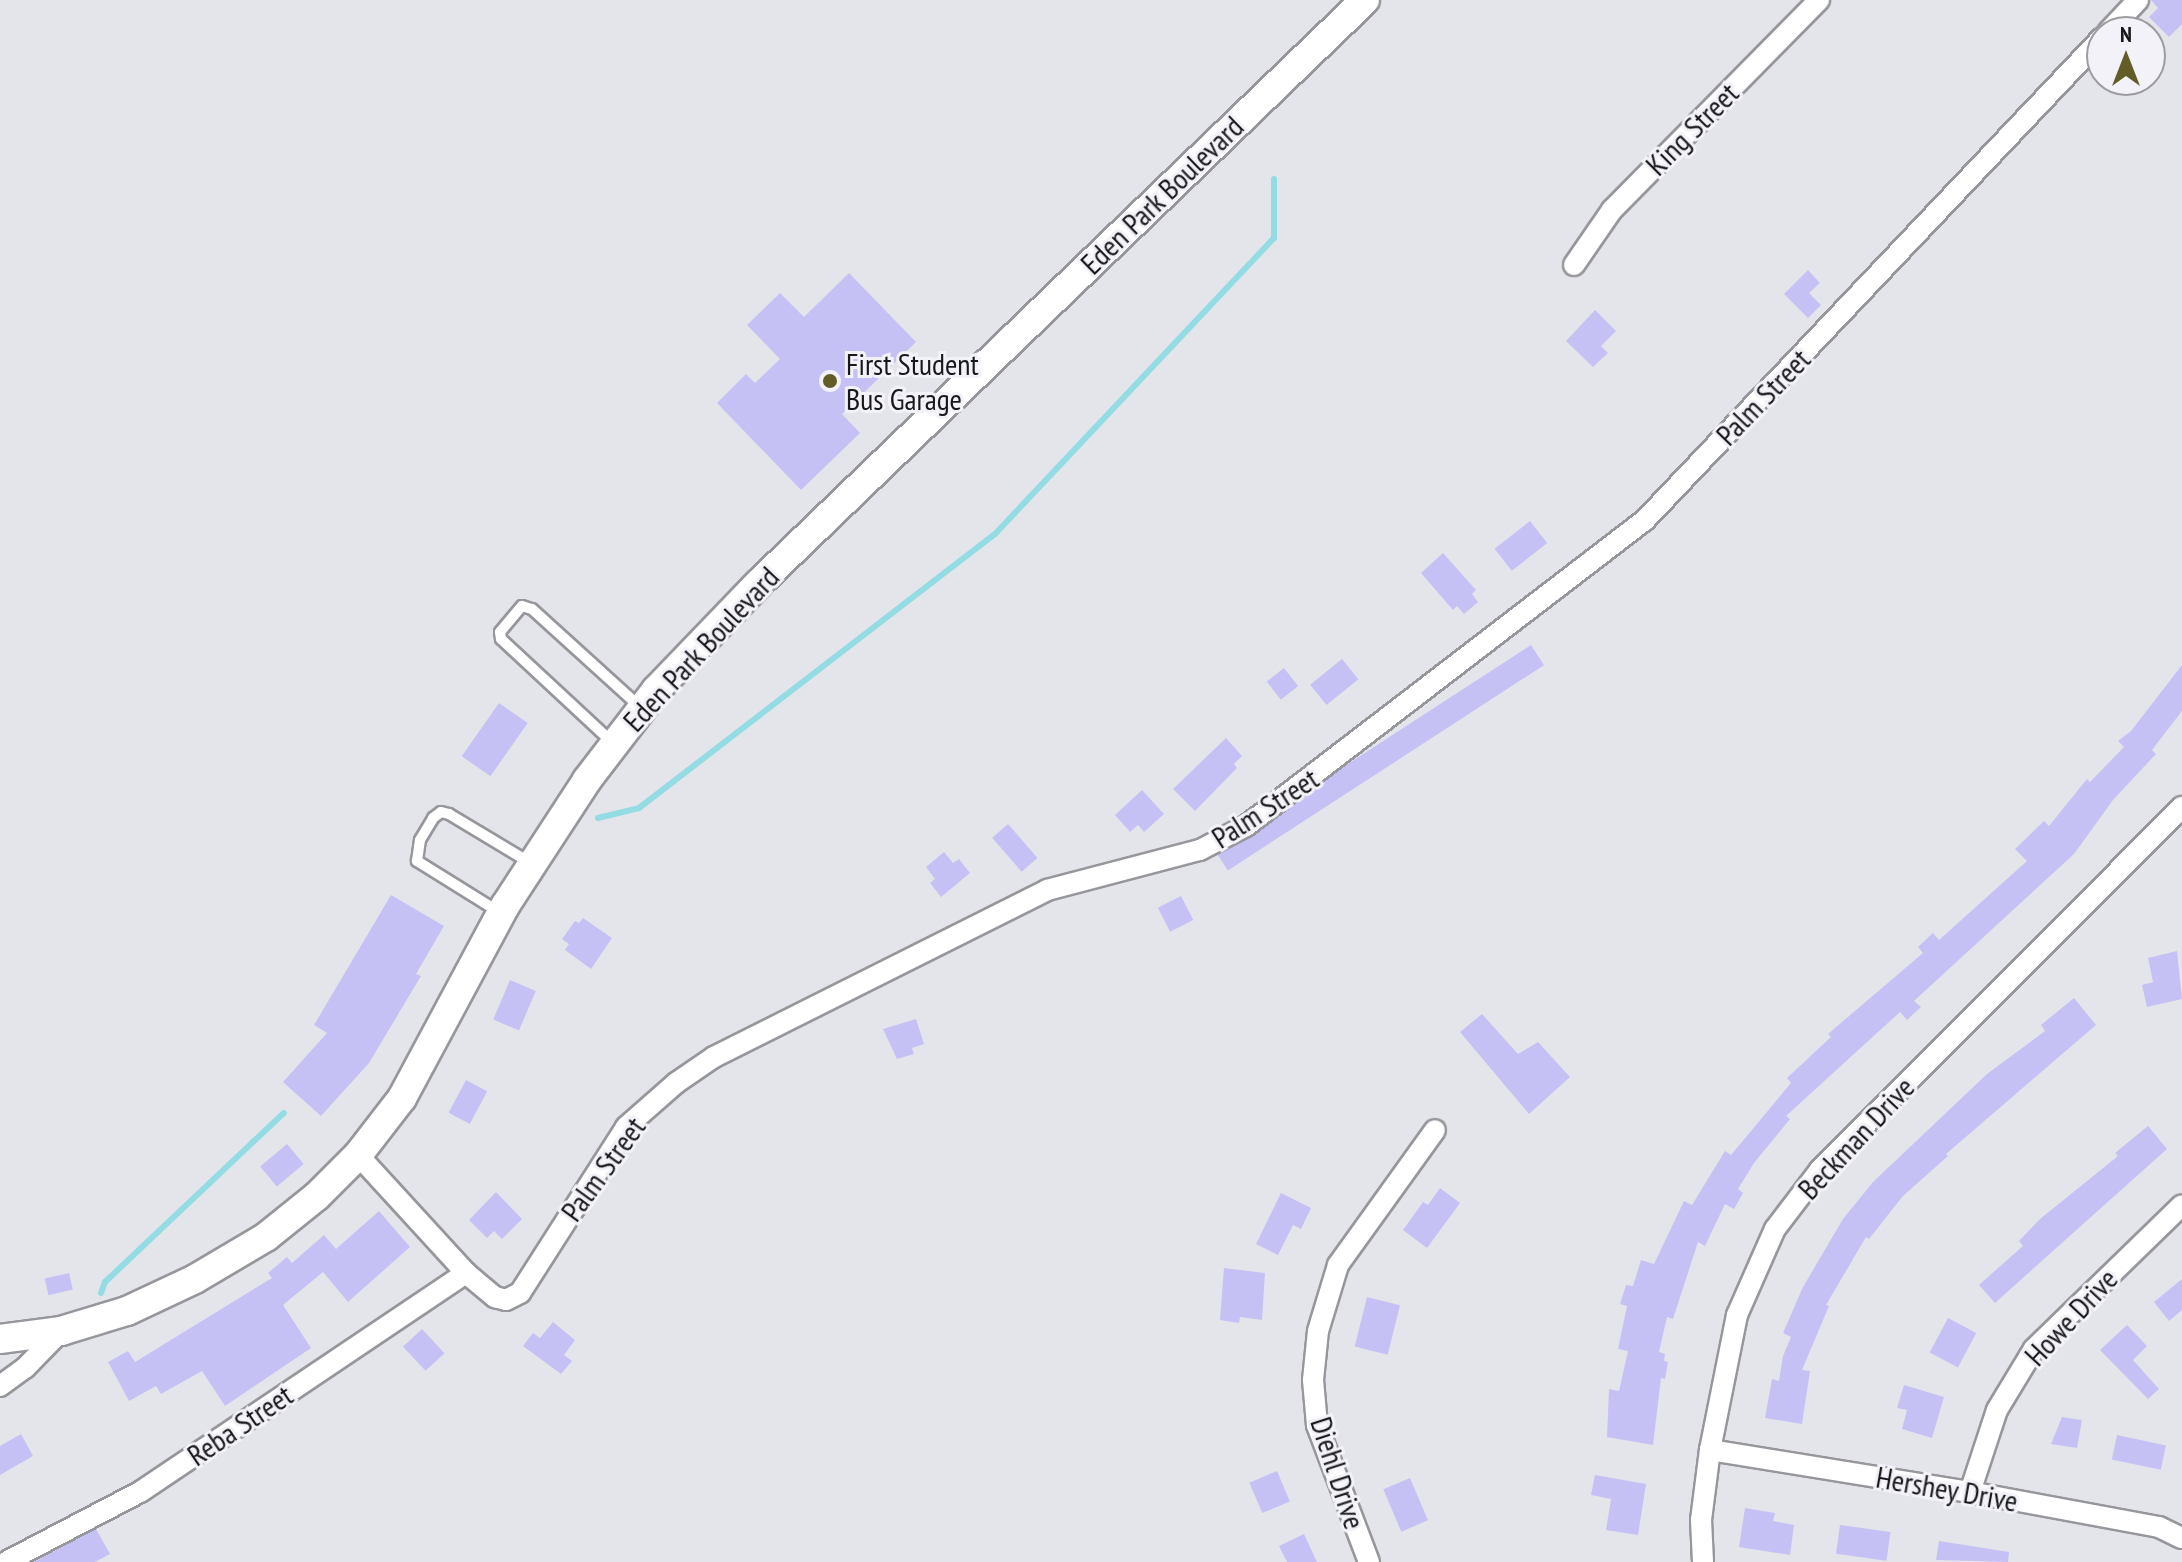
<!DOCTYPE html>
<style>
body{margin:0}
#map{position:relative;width:2182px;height:1562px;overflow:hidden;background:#e4e5ea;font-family:"PT Sans Narrow",sans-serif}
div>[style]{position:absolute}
.stream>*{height:6px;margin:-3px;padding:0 3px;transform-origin:3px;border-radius:3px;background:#94dce4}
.building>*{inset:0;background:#c6c1f5;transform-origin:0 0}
.roads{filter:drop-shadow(2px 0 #96969c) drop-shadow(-2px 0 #96969c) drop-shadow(0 2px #96969c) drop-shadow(0 -2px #96969c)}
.service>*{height:10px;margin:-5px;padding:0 5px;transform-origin:5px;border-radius:5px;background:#fff}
.minor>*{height:20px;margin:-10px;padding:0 10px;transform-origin:10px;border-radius:10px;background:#fff}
.secondary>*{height:28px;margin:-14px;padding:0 14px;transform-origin:14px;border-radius:14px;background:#fff}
.dots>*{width:22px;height:22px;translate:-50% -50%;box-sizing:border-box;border:4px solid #f2f2f8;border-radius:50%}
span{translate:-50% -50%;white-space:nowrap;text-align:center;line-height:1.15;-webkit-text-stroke:6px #f2f2f8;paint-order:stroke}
.street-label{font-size:30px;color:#18191b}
.poi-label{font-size:30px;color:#18191b}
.left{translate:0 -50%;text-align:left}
.north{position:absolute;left:2086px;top:16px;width:80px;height:80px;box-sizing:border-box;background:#f2f2f8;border:2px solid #9b9ba0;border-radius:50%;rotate:0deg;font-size:22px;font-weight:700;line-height:32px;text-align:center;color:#18191b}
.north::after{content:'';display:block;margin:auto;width:28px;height:36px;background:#625c28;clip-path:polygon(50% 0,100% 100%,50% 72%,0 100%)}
</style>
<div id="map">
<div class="stream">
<div style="left:598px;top:818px;width:42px;rotate:-13.7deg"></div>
<div style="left:639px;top:808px;width:449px;rotate:-37.6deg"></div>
<div style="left:995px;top:534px;width:407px;rotate:-46.7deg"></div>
<div style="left:1274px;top:238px;width:59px;rotate:-90deg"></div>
<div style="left:101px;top:1293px;width:12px;rotate:-70deg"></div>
<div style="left:105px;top:1282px;width:246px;rotate:-43.4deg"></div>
</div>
<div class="building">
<div style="clip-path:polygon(2151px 0,2182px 0,2182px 24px,2169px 37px,2149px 17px,2158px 8px)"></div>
<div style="clip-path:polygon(1808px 270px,1820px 283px,1809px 293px,1821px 305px,1808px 318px,1784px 294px)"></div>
<div style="clip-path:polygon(849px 273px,916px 342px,842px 414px,860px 433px,801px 490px,717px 403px,746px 374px,755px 383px,780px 359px,747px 325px,780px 293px,804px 317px)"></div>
<div style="clip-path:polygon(1595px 310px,1616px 331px,1601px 346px,1608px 353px,1593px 367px,1566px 341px)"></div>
<div style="left:1530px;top:521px;width:28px;height:45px;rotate:52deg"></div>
<div style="clip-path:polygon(1443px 553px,1476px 590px,1472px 594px,1478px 602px,1464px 614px,1457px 606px,1453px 610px,1421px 573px)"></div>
<div style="left:1531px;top:645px;width:24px;height:377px;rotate:57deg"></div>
<div style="left:1342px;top:659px;width:26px;height:41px;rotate:51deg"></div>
<div style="clip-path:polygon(2182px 665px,2182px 711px,2152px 750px,2156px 754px,2113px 800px,2074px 854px,1914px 1001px,1921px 1007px,1907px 1020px,1900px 1012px,1786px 1116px,1790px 1119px,1754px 1163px,1738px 1189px,1743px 1193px,1734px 1209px,1725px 1204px,1705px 1246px,1698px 1242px,1673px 1319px,1667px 1317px,1659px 1352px,1665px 1354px,1664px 1361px,1668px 1362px,1665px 1379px,1661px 1378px,1653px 1445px,1607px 1437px,1609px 1389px,1619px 1391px,1628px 1351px,1618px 1349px,1627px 1306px,1620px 1304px,1626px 1285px,1633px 1286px,1641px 1260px,1654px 1264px,1684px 1201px,1692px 1205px,1725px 1151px,1731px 1155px,1791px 1083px,1787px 1078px,1831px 1037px,1828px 1034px,1923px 953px,1918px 947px,1933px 933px,1939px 940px,2027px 861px,2015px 849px,2044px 821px,2049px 826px,2087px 779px,2090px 782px,2124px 747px,2118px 741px,2131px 731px)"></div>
<div style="left:1284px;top:668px;width:23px;height:22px;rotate:52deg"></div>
<div style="left:499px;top:703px;width:35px;height:65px;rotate:35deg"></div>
<div style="clip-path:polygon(1226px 738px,1242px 756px,1234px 764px,1237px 768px,1195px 811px,1173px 789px)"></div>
<div style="clip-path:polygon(1142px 790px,1164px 814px,1144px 832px,1138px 825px,1130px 832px,1115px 815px)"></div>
<div style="left:1008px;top:824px;width:45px;height:21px;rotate:49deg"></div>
<div style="clip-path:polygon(944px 852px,953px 863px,959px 859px,970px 873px,941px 897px,930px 883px,935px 879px,926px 867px)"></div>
<div style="clip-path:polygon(391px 895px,444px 926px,416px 974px,421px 976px,369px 1063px,321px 1116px,283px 1082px,327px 1033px,314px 1025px)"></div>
<div style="left:1181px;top:896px;width:27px;height:26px;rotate:63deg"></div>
<div style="clip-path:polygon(583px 918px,612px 938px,591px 969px,565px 950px,569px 944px,562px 939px,575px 921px,579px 923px)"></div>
<div style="clip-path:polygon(2177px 951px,2182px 999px,2147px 1007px,2142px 985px,2153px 982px,2148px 958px)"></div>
<div style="left:510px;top:980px;width:28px;height:43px;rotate:23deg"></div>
<div style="clip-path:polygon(2074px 998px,2096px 1025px,1946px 1154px,1948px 1156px,1903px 1196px,1869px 1239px,1866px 1237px,1826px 1305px,1829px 1306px,1802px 1370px,1810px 1371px,1802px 1424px,1765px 1418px,1772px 1379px,1779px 1381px,1783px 1356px,1791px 1337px,1783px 1333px,1803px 1287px,1843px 1219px,1873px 1182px,1987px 1074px,2045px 1031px,2041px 1025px)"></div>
<div style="clip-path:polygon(1482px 1014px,1518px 1054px,1538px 1042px,1570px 1077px,1529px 1114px,1460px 1032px)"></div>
<div style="clip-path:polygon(916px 1019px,924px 1044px,912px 1048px,914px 1054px,897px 1059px,883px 1029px)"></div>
<div style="left:466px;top:1080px;width:24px;height:37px;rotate:28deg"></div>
<div style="clip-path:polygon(2148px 1126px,2167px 1149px,1995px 1303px,1979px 1285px,2023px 1246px,2019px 1241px,2040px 1219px,2118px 1156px,2115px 1153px)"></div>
<div style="left:287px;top:1144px;width:26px;height:35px;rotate:50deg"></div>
<div style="clip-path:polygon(1440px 1188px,1460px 1203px,1427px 1248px,1403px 1230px,1423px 1202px,1428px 1205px)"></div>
<div style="clip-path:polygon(496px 1192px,522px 1219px,502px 1239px,494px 1231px,487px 1238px,469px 1220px)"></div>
<div style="clip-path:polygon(1281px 1193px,1311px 1208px,1301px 1229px,1293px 1225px,1278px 1255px,1256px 1244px)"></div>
<div style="clip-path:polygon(379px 1211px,410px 1247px,348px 1302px,323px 1272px,283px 1305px,311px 1348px,225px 1406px,202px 1371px,161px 1394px,156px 1386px,129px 1401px,108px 1362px,128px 1351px,135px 1362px,272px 1278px,268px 1273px,287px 1257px,292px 1263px,324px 1235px,336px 1249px)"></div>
<div style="clip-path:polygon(1224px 1268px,1265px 1273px,1262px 1320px,1240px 1317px,1239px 1323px,1220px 1320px)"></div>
<div style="left:69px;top:1273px;width:17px;height:25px;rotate:77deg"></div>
<div style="clip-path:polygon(2182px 1279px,2182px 1310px,2169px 1321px,2154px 1302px)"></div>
<div style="left:1367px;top:1297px;width:34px;height:51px;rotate:14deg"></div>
<div style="left:1948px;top:1318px;width:32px;height:39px;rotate:28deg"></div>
<div style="clip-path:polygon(553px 1322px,575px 1340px,564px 1355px,572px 1361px,561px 1374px,523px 1346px,533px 1333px,540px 1338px)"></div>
<div style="clip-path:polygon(2127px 1325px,2147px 1346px,2133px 1360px,2159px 1389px,2148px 1399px,2100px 1350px)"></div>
<div style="left:422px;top:1329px;width:33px;height:26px;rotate:47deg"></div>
<div style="clip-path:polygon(1904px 1385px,1944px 1397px,1932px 1438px,1902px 1429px,1907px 1410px,1897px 1408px)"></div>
<div style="clip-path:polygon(2062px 1417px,2082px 1420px,2077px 1448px,2051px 1444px)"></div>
<div style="clip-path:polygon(21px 1434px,33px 1456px,0 1475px,0 1446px)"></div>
<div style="left:2117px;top:1435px;width:50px;height:25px;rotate:12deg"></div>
<div style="left:1277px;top:1471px;width:33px;height:30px;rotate:67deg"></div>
<div style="clip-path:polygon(1595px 1475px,1646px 1484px,1638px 1535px,1606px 1530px,1611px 1499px,1591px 1495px)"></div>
<div style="left:1410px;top:1478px;width:46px;height:29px;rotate:67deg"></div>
<div style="clip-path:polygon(1745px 1508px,1775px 1513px,1773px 1521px,1794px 1525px,1790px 1555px,1739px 1547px)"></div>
<div style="left:1840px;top:1525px;width:51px;height:29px;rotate:8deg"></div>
<div style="clip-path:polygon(96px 1529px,110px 1554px,95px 1562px,34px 1562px)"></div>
<div style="clip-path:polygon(1304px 1534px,1317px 1562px,1287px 1562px,1279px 1546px)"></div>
<div style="clip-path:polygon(1939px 1541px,2009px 1552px,2008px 1562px,1936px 1560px)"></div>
</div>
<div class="roads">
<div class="service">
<div style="left:613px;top:743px;width:153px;rotate:-137.1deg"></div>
<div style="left:501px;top:639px;width:7px;rotate:-98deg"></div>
<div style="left:500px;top:632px;width:34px;rotate:-50deg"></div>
<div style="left:522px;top:606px;width:10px;rotate:17deg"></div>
<div style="left:532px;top:609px;width:147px;rotate:42.2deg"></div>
<div style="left:499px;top:912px;width:97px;rotate:-148.1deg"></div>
<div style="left:417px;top:861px;width:21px;rotate:-82deg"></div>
<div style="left:420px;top:840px;width:26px;rotate:-59deg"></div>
<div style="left:433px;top:818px;width:10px;rotate:-37deg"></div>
<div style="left:441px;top:812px;width:8px;rotate:14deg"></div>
<div style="left:449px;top:814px;width:93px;rotate:31deg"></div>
</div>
<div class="minor">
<div style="left:2108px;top:32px;width:44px;rotate:-46.8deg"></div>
<div style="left:1574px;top:265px;width:67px;rotate:-55.4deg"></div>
<div style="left:1612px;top:210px;width:295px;rotate:-45.4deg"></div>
<div style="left:358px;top:1155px;width:160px;rotate:47.5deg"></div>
<div style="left:466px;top:1273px;width:38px;rotate:40deg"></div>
<div style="left:495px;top:1297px;width:11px;rotate:15deg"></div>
<div style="left:506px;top:1300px;width:16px;rotate:-27deg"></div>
<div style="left:520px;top:1293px;width:197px;rotate:-57.4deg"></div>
<div style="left:626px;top:1127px;width:67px;rotate:-41.3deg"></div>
<div style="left:676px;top:1083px;width:46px;rotate:-34.4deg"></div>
<div style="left:714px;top:1057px;width:373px;rotate:-26.6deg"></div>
<div style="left:1047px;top:890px;width:158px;rotate:-14.7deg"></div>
<div style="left:1200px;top:850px;width:52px;rotate:-27.6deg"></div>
<div style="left:1246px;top:826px;width:503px;rotate:-37.49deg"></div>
<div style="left:1645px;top:520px;width:664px;rotate:-46.53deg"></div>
<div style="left:0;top:1386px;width:31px;rotate:-36deg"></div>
<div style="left:25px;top:1368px;width:52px;rotate:-45.8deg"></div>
<div style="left:1710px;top:1450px;width:263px;rotate:9.2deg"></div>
<div style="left:1970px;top:1492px;width:192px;rotate:10.5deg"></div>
<div style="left:2159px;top:1527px;width:25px;rotate:26deg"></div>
<div style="left:1970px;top:1492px;width:86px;rotate:-71.8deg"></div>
<div style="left:1997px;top:1410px;width:71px;rotate:-58.8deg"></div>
<div style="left:2034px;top:1349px;width:206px;rotate:-44.2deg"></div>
<div style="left:6px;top:1562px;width:151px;rotate:-27.6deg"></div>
<div style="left:140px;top:1492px;width:393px;rotate:-33.9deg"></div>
<div style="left:1369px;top:1562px;width:147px;rotate:-110.8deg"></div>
<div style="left:1317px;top:1425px;width:45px;rotate:-95.1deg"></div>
<div style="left:1313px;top:1380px;width:49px;rotate:-84.2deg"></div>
<div style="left:1318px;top:1331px;width:69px;rotate:-73.1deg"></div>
<div style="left:1338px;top:1265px;width:166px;rotate:-54.3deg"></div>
<div style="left:1703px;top:1562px;width:42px;rotate:-92.7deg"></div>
<div style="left:1701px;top:1520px;width:71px;rotate:-82.7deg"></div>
<div style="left:1710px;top:1450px;width:138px;rotate:-78.7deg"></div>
<div style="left:1737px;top:1315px;width:94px;rotate:-66.2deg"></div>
<div style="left:1775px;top:1229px;width:74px;rotate:-52.7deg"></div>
<div style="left:1820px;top:1170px;width:513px;rotate:-45.08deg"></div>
</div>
<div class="secondary">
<div style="left:0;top:1339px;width:62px;rotate:-7.5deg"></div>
<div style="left:61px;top:1331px;width:69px;rotate:-16.9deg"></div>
<div style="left:127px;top:1311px;width:75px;rotate:-25.2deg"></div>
<div style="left:195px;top:1279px;width:82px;rotate:-30.6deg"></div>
<div style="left:266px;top:1237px;width:65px;rotate:-38.8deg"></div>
<div style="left:317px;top:1196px;width:58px;rotate:-45deg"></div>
<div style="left:358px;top:1155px;width:72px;rotate:-52.3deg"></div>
<div style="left:402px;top:1098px;width:218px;rotate:-61.8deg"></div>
<div style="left:505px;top:906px;width:150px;rotate:-56.9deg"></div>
<div style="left:587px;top:780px;width:113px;rotate:-52.5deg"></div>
<div style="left:656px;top:690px;width:147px;rotate:-46.1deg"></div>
<div style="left:758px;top:584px;width:842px;rotate:-43.89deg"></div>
</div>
</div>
<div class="dots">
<div style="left:830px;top:381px;background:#625c28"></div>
</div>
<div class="street-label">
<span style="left:1692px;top:129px;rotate:-45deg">King Street</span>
<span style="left:1162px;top:195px;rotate:-44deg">Eden Park Boulevard</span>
<span style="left:1763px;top:397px;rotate:-46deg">Palm Street</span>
<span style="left:701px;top:649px;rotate:-47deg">Eden Park Boulevard</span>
<span style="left:1265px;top:808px;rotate:-33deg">Palm Street</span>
<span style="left:1856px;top:1138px;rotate:-47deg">Beckman Drive</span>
<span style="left:603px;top:1169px;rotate:-54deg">Palm Street</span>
<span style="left:2071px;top:1317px;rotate:-47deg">Howe Drive</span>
<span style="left:240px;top:1425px;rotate:-34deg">Reba Street</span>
<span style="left:1338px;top:1473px;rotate:72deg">Diehl Drive</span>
<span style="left:1947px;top:1489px;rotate:10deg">Hershey Drive</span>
</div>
<div class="poi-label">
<span class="left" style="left:846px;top:381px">First Student<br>Bus Garage</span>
</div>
<div class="north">N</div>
</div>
